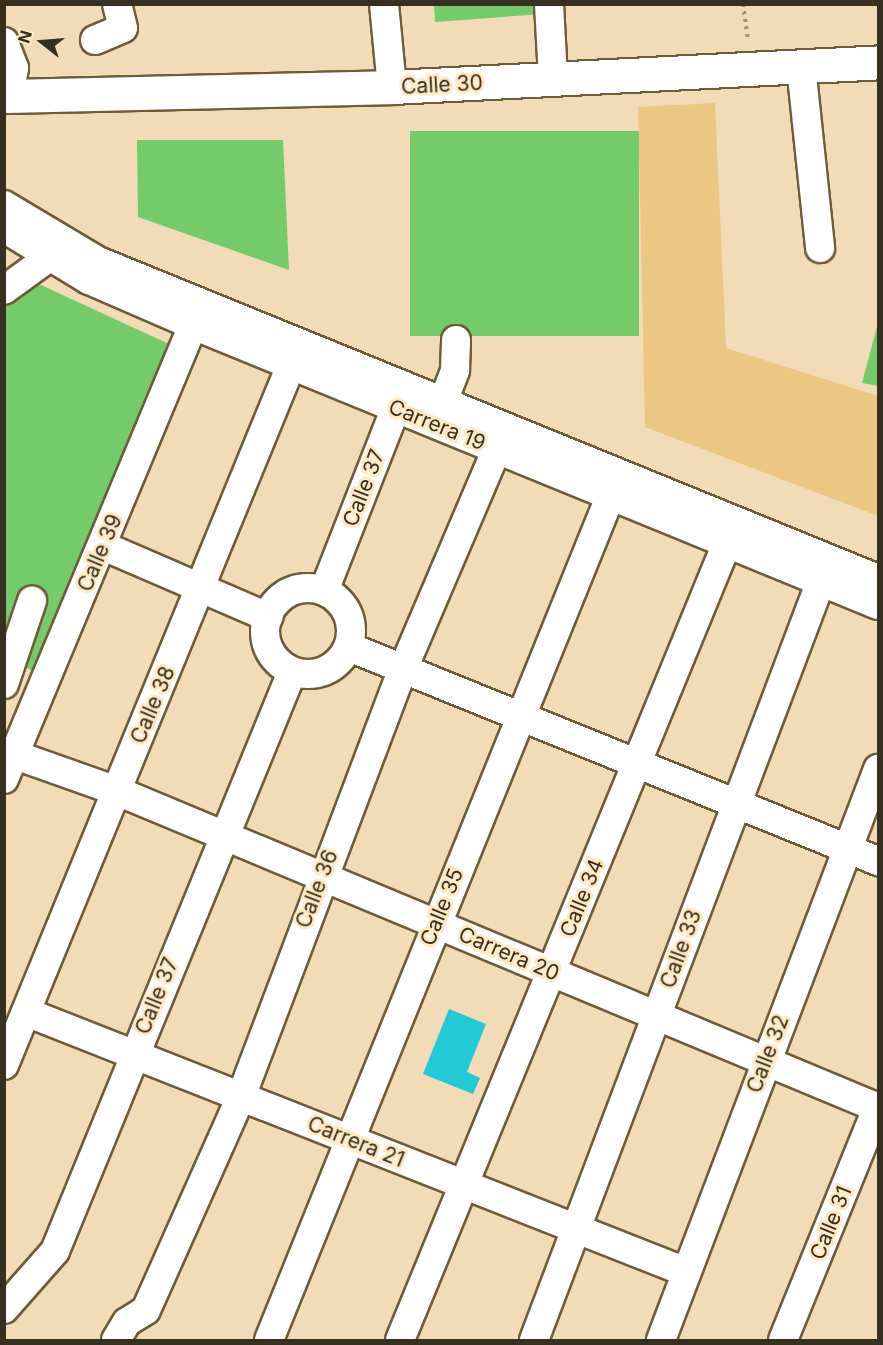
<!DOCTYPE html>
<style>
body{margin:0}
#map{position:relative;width:883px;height:1345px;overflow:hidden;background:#f1dcb7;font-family:Inter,sans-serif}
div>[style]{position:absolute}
.green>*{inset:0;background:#ecc783}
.water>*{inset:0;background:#21cad4}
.building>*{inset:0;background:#75cb6a;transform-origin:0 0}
.path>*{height:4px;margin-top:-2px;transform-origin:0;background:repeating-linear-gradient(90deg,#9f9075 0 3px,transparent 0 7.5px)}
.roads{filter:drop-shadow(2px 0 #6e5b3a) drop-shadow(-2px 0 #6e5b3a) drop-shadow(0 2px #6e5b3a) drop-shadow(0 -2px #6e5b3a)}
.minor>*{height:28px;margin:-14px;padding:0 14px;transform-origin:14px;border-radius:14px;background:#fff}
.minor>.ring{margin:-14px;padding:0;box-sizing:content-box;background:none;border:28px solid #fff;border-radius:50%}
.major>*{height:33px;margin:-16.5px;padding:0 16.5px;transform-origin:16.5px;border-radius:16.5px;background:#fff}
span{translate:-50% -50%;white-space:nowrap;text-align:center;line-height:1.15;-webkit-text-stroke:6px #ffe9c4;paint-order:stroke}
.street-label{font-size:21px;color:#372f20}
.frame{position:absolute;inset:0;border:6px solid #372f20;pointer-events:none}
.north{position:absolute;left:12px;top:12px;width:60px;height:60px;-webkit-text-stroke:4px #ffe9c4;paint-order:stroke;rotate:287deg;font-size:16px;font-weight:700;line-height:24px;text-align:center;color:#372f20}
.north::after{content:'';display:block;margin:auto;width:21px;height:27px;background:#372f20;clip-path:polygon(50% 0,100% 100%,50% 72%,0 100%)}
</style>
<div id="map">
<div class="green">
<div style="clip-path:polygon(715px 103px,726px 348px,878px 396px,878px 516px,645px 427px,638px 107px)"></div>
</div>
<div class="water">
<div style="clip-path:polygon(449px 1009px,486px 1024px,467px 1072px,480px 1078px,473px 1094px,423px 1074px)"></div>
</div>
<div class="building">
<div style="clip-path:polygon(434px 4px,542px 4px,542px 14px,435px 22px)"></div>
<div style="left:639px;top:131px;width:205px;height:229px;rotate:90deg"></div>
<div style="clip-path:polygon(137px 140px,283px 140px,289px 270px,138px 217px)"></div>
<div style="clip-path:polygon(4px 268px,169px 344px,36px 674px,4px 651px)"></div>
<div style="clip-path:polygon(878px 323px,878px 386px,862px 383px)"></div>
</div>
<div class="path">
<div style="left:743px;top:4px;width:37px;rotate:82deg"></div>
</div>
<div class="roads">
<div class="minor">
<div style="left:384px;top:4px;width:83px;rotate:84.5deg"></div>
<div style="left:549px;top:4px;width:75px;rotate:86.9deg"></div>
<div style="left:95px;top:40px;width:30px;rotate:-23deg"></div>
<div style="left:123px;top:28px;width:25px;rotate:-104deg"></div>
<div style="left:4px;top:42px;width:28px;rotate:69deg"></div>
<div style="left:14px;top:68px;width:28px;rotate:100deg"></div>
<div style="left:801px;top:66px;width:183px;rotate:84deg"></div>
<div style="left:4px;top:205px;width:109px;rotate:30.8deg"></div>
<div style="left:98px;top:261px;width:842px;rotate:22.18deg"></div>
<div style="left:4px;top:228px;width:100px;rotate:31.5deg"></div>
<div style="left:89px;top:280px;width:113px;rotate:23.4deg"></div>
<div style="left:193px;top:325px;width:740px;rotate:22.23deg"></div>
<div style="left:4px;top:290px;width:54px;rotate:-36deg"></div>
<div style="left:443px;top:402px;width:34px;rotate:-69deg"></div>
<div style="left:455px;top:370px;width:30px;rotate:-88deg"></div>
<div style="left:103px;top:546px;width:180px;rotate:23.3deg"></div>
<div class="ring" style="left:265px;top:588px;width:58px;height:58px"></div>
<div style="left:324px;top:591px;width:217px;rotate:-68.6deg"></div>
<div style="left:349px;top:647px;width:571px;rotate:22.03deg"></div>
<div style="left:4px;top:684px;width:88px;rotate:-71.4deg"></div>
<div style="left:4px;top:751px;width:120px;rotate:19.5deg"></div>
<div style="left:117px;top:791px;width:824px;rotate:22.61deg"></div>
<div style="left:4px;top:779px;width:492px;rotate:-67.4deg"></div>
<div style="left:26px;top:1012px;width:709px;rotate:21.5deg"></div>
<div style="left:4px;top:1065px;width:775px;rotate:-67.7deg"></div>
<div style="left:4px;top:1309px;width:77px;rotate:-48.7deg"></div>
<div style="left:55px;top:1251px;width:626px;rotate:-67.74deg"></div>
<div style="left:116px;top:1340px;width:21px;rotate:-59deg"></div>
<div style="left:127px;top:1322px;width:22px;rotate:-32deg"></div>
<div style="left:146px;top:1310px;width:233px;rotate:-66deg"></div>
<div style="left:241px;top:1097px;width:458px;rotate:-69.3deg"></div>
<div style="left:403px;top:669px;width:262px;rotate:-66.9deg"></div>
<div style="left:269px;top:1340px;width:931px;rotate:-67.98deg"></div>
<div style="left:400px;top:1340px;width:880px;rotate:-67.69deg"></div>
<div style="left:534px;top:1340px;width:829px;rotate:-69.29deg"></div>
<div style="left:661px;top:1340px;width:611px;rotate:-69.19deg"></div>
<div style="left:783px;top:1340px;width:253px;rotate:-67.9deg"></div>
</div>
<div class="major">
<div style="left:4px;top:96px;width:388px;rotate:-1.3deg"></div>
<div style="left:392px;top:87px;width:487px;rotate:-2.9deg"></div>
</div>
</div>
<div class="street-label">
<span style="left:442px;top:85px;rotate:-3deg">Calle 30</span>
<span style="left:437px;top:425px;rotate:22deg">Carrera 19</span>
<span style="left:364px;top:488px;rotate:-69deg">Calle 37</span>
<span style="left:100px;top:553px;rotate:-67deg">Calle 39</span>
<span style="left:153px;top:705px;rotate:-67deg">Calle 38</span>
<span style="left:317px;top:889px;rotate:-69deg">Calle 36</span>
<span style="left:582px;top:898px;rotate:-68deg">Calle 34</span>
<span style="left:442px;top:907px;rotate:-68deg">Calle 35</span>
<span style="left:681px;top:949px;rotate:-70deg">Calle 33</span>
<span style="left:509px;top:954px;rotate:23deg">Carrera 20</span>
<span style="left:157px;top:996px;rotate:-68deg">Calle 37</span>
<span style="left:768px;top:1054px;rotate:-69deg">Calle 32</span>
<span style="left:356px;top:1142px;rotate:22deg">Carrera 21</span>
<span style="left:831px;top:1223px;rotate:-68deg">Calle 31</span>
</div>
<div class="frame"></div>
<div class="north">N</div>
</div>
